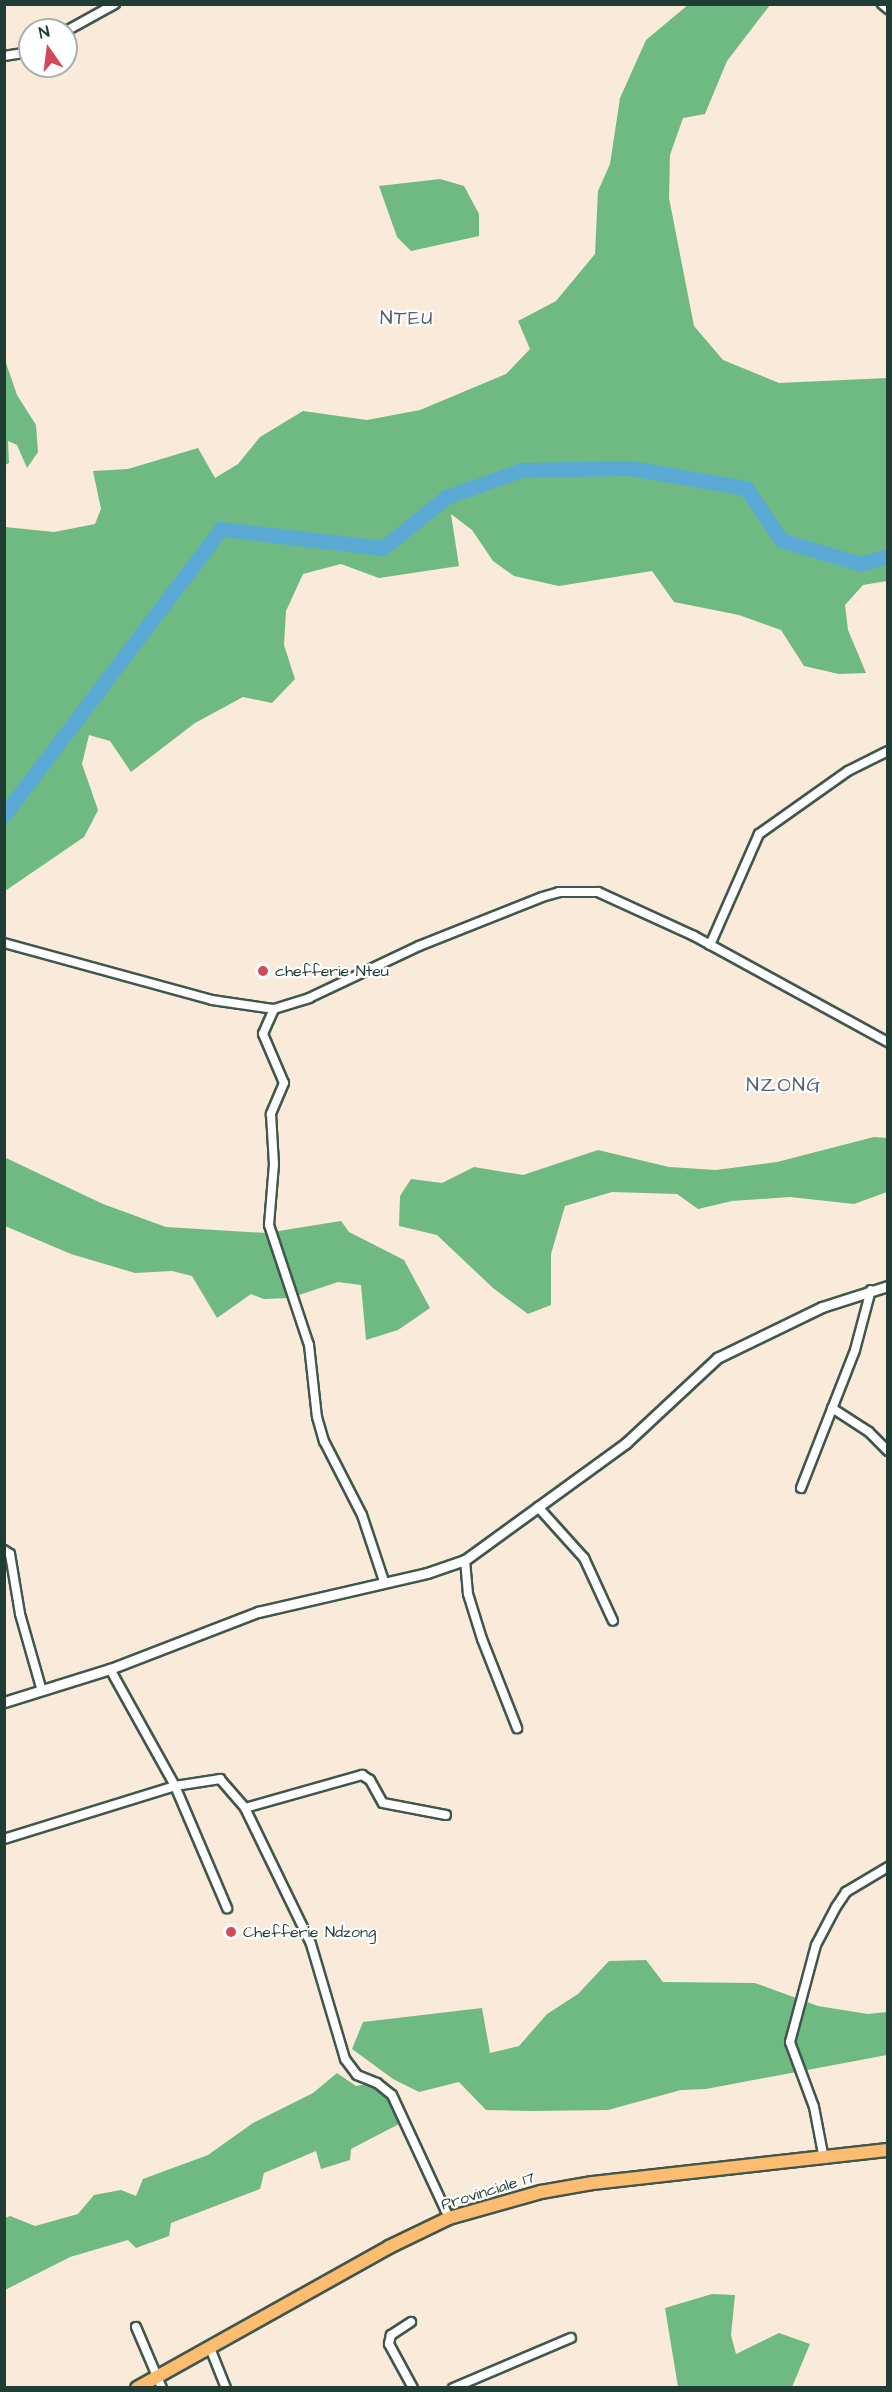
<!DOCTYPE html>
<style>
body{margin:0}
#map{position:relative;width:892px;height:2392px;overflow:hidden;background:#f9ead9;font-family:"Architects Daughter",sans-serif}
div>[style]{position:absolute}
.forest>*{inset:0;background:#6eba82}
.river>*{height:15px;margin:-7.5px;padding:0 7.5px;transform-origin:7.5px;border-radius:7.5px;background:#5baad5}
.roads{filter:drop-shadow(2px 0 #40574d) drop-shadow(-2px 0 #40574d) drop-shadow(0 2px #40574d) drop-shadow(0 -2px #40574d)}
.minor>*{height:8px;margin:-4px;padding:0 4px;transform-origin:4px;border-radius:4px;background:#fff}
.tertiary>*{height:9px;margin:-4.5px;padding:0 4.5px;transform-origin:4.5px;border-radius:4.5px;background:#fff}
.primary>*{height:12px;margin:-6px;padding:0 6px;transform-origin:6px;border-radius:6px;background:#fdbc6f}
.dots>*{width:16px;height:16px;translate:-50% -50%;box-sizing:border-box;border:3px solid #fff;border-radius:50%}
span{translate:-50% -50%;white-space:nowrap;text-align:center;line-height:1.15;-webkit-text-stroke:4.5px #fff;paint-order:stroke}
.poi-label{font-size:16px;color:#1f3d34}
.left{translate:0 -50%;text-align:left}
.street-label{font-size:16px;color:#1f3d34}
.quarter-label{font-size:20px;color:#546475;letter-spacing:1.5px}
.frame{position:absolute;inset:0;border:6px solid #1f3d34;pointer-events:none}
.north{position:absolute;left:18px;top:18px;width:60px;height:60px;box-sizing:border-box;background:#fff;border:2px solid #a5b1ae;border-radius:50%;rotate:346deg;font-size:16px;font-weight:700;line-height:24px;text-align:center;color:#1f3d34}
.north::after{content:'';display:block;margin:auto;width:21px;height:27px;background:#d1495b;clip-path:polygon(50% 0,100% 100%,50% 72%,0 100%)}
</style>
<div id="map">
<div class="forest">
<div style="clip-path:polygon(689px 4px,770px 5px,727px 61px,705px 114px,683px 118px,670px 155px,669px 198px,694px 326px,723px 360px,779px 383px,887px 378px,887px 581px,863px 585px,845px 605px,848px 630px,866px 673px,839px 674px,804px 666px,781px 630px,739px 615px,674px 602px,652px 571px,559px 586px,514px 576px,493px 561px,472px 530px,451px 514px,459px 566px,379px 578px,341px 564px,303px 574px,286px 611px,284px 645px,295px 679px,272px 703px,243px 697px,195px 723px,131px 772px,110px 741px,89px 735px,82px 764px,98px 810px,92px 822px,84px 837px,5px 891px,5px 527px,54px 532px,95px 524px,101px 509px,93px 471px,128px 469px,198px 448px,215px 478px,238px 464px,260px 437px,303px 411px,367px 420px,420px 410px,506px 374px,530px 349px,518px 321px,556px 301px,595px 254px,598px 191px,610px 164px,620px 98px,646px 40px)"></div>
<div style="clip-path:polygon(440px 179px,464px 186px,479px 214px,479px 236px,411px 251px,397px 237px,379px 186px)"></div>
<div style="clip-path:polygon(5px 360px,17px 395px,36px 425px,38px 452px,27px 468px,17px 445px,8px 441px,9px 463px,5px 465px)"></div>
<div style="clip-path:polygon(874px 1137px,887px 1138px,887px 1192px,854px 1204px,790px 1197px,732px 1201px,698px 1209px,677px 1194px,612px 1192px,565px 1206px,551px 1254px,551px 1305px,528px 1314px,493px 1288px,437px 1235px,399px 1226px,400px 1196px,411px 1179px,442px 1183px,474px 1167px,523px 1175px,598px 1150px,669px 1167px,716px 1170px,777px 1162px)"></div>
<div style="clip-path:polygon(4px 1157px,103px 1204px,166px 1227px,266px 1233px,341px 1221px,349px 1232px,404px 1260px,430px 1308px,398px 1330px,366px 1340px,361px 1285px,338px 1282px,290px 1298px,264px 1299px,251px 1294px,217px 1318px,192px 1276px,172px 1271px,135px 1273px,71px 1254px,5px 1226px)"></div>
<div style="clip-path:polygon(646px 1960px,663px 1982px,755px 1983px,818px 2006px,868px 2014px,887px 2012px,887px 2055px,706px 2089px,681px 2090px,608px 2110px,532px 2111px,486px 2110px,459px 2082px,419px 2092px,393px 2079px,352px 2049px,363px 2022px,482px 2008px,490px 2053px,519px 2046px,547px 2014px,578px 1994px,609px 1961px)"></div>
<div style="clip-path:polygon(337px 2073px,356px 2086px,368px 2084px,381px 2091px,391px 2102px,399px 2124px,351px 2149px,350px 2160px,321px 2169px,316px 2151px,264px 2173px,260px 2189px,171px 2223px,169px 2236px,136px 2248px,128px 2240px,70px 2257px,5px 2290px,5px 2218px,10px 2216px,35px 2226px,78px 2214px,94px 2195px,121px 2190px,136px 2196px,143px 2179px,208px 2155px,253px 2123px,313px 2093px)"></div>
<div style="clip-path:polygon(712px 2294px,735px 2295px,731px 2335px,736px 2354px,779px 2333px,810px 2344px,792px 2387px,678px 2387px,665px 2308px)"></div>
</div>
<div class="river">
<div style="left:4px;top:815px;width:359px;rotate:-52.8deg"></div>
<div style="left:221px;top:529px;width:163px;rotate:6.7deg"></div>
<div style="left:383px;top:548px;width:81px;rotate:-39deg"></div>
<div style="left:446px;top:497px;width:81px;rotate:-19.6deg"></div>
<div style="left:522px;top:470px;width:108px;rotate:-1.1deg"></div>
<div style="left:630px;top:468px;width:118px;rotate:9.8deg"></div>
<div style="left:746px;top:488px;width:63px;rotate:56.1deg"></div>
<div style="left:781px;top:540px;width:84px;rotate:16.7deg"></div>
<div style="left:861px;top:564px;width:28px;rotate:-17deg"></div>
</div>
<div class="roads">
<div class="minor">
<div style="left:882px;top:4px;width:8px;rotate:40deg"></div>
<div style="left:66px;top:31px;width:56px;rotate:-28.9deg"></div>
<div style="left:4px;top:56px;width:26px;rotate:-9deg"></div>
<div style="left:4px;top:943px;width:216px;rotate:15.3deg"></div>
<div style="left:212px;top:1000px;width:63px;rotate:8.3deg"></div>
<div style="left:274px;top:1009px;width:37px;rotate:-17deg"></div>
<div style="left:309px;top:998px;width:122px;rotate:-25.3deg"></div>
<div style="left:419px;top:946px;width:132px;rotate:-21.7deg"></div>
<div style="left:542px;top:897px;width:18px;rotate:-16deg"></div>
<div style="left:559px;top:892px;width:39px"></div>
<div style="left:598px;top:892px;width:106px;rotate:24.6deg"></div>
<div style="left:694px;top:936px;width:221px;rotate:28.7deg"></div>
<div style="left:710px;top:945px;width:121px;rotate:-66.2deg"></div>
<div style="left:759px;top:834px;width:109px;rotate:-35.3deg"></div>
<div style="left:848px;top:771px;width:45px;rotate:-26.6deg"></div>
<div style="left:274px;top:1009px;width:27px;rotate:114deg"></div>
<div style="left:263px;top:1034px;width:53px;rotate:66.8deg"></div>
<div style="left:284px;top:1083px;width:34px;rotate:113deg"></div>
<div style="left:271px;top:1114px;width:50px;rotate:86.6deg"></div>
<div style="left:274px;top:1164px;width:61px;rotate:94.7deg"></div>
<div style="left:269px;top:1225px;width:126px;rotate:71.6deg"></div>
<div style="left:309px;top:1345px;width:72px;rotate:83.7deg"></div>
<div style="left:317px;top:1417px;width:25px;rotate:74deg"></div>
<div style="left:324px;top:1441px;width:83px;rotate:62.8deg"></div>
<div style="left:362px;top:1515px;width:70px;rotate:71.6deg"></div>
<div style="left:832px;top:1408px;width:44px;rotate:33deg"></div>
<div style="left:869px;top:1432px;width:27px;rotate:45deg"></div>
<div style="left:801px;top:1488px;width:148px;rotate:-68.6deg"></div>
<div style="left:855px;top:1350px;width:62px;rotate:-75.1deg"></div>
<div style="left:538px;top:1507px;width:69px;rotate:48deg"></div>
<div style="left:584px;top:1558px;width:69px;rotate:65.3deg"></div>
<div style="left:4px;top:1550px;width:7px;rotate:34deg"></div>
<div style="left:10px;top:1554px;width:61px;rotate:80.5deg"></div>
<div style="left:20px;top:1614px;width:80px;rotate:74.1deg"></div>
<div style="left:465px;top:1560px;width:34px;rotate:85deg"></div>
<div style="left:468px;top:1594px;width:47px;rotate:72.7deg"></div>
<div style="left:482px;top:1639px;width:96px;rotate:68.5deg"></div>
<div style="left:110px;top:1669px;width:134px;rotate:60.9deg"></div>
<div style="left:175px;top:1786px;width:46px;rotate:-8.8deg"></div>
<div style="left:220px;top:1779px;width:38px;rotate:49deg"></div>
<div style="left:245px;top:1808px;width:151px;rotate:64.1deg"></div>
<div style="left:311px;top:1944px;width:120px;rotate:73.5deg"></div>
<div style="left:345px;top:2059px;width:20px;rotate:53deg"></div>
<div style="left:357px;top:2075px;width:22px;rotate:22deg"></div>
<div style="left:377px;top:2083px;width:19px;rotate:39deg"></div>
<div style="left:392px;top:2095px;width:136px;rotate:65.1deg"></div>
<div style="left:245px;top:1808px;width:122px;rotate:-15.8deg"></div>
<div style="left:362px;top:1775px;width:9px;rotate:32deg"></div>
<div style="left:370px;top:1780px;width:26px;rotate:61deg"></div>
<div style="left:383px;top:1803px;width:64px;rotate:10.8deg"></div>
<div style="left:4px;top:1839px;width:179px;rotate:-17.2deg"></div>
<div style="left:175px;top:1786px;width:133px;rotate:66.9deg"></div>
<div style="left:824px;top:2159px;width:53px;rotate:-100.9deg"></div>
<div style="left:814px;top:2107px;width:69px;rotate:-110.3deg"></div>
<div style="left:790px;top:2042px;width:100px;rotate:-75deg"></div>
<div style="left:816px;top:1945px;width:43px;rotate:-62.2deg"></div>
<div style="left:836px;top:1907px;width:18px;rotate:-56deg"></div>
<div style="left:846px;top:1892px;width:49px;rotate:-30.8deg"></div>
<div style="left:411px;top:2322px;width:24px;rotate:147deg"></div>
<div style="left:391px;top:2335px;width:9px;rotate:103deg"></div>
<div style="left:389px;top:2344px;width:50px;rotate:61.4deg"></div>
<div style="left:136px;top:2327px;width:66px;rotate:66.9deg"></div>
<div style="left:210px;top:2348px;width:43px;rotate:68.2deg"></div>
<div style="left:453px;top:2388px;width:128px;rotate:-23deg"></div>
</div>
<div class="tertiary">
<div style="left:4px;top:1702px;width:111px;rotate:-17.3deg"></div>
<div style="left:110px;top:1669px;width:159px;rotate:-21.1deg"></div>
<div style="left:258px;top:1612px;width:173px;rotate:-13deg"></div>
<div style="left:427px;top:1573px;width:40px;rotate:-18.9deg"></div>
<div style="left:465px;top:1560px;width:199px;rotate:-36deg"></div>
<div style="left:626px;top:1443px;width:125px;rotate:-43deg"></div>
<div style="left:717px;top:1358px;width:117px;rotate:-25.9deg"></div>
<div style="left:822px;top:1307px;width:69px;rotate:-17.7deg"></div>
</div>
<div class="primary">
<div style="left:137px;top:2388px;width:289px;rotate:-29.2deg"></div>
<div style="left:389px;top:2247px;width:67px;rotate:-25.8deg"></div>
<div style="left:449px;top:2218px;width:96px;rotate:-15.8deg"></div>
<div style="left:541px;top:2192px;width:52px;rotate:-10deg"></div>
<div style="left:592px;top:2183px;width:298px;rotate:-6.4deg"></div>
</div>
</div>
<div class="dots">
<div style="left:263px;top:971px;background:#d1495b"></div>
<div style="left:231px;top:1932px;background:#d1495b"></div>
</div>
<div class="poi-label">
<span class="left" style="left:275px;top:971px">chefferie Nteu</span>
<span class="left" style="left:243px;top:1932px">Chefferie Ndzong</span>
</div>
<div class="street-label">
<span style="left:488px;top:2191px;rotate:-17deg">Provinciale 17</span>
</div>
<div class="quarter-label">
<span style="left:407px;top:318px">NTEU</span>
<span style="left:784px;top:1085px">NZONG</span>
</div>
<div class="frame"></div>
<div class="north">N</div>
</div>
